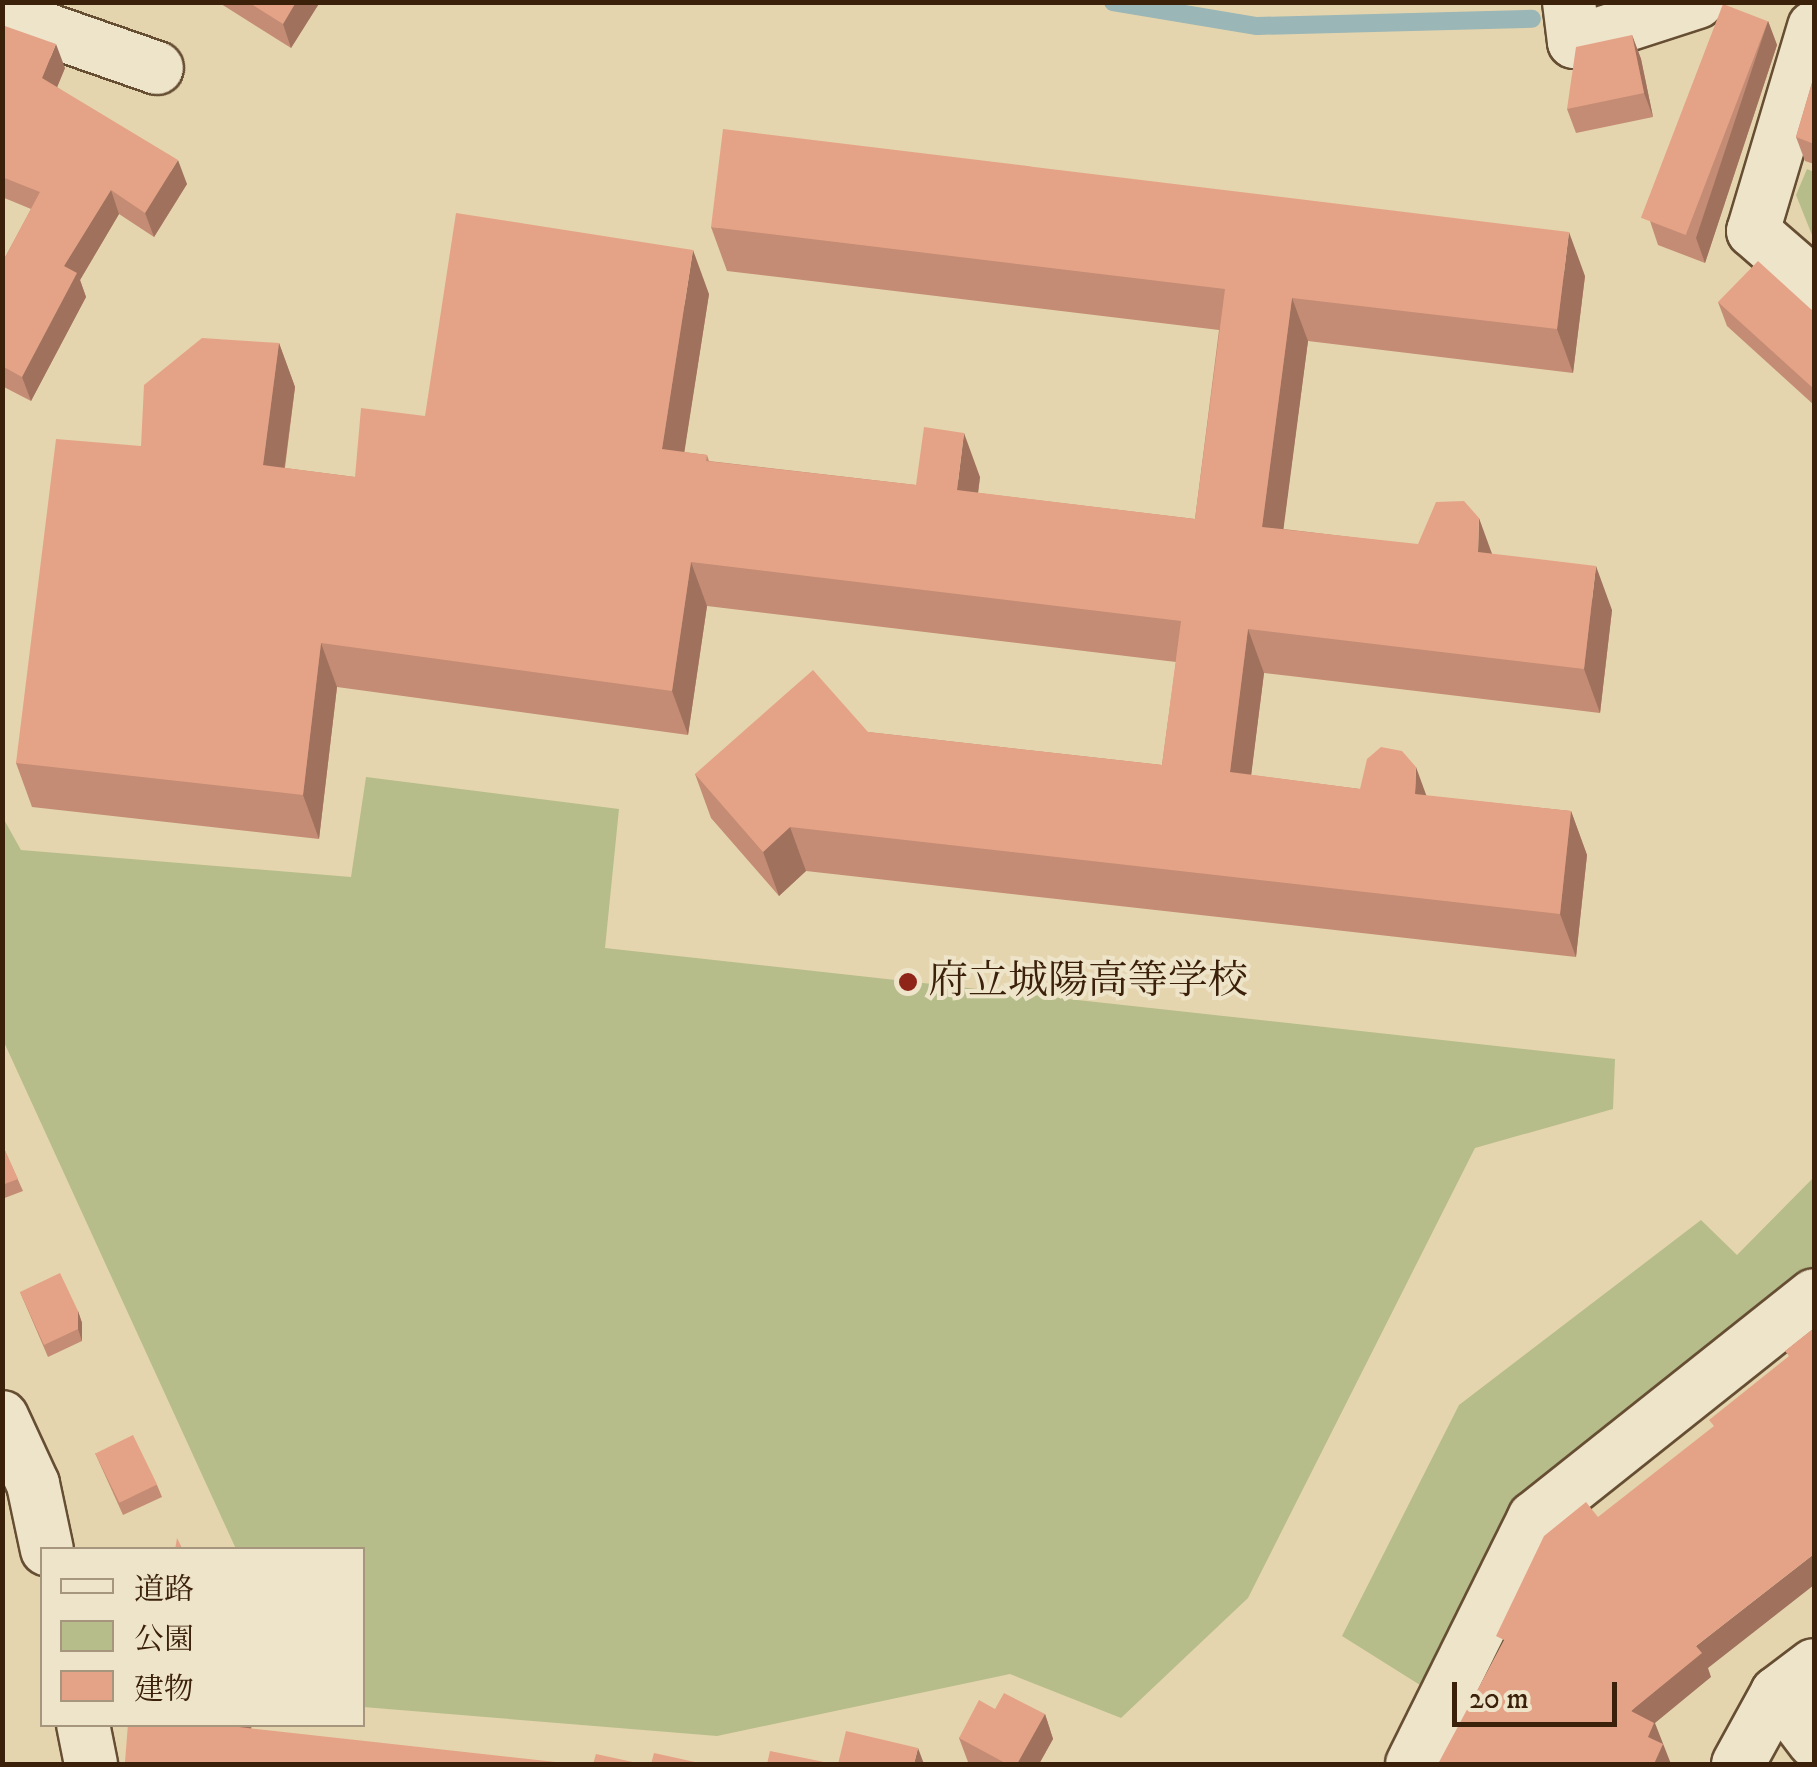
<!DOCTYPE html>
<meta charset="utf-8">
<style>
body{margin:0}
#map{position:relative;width:1817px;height:1767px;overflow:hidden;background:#e5d5ae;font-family:"IM FELL DW Pica","Noto Serif JP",serif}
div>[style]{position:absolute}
.green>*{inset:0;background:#b6bd8a}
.stream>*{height:18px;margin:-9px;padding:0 9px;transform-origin:9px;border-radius:9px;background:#9bb6b6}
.roads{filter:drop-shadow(2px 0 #664e33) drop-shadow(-2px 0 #664e33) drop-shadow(0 2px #664e33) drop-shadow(0 -2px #664e33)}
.minor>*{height:52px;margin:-26px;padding:0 26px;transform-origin:26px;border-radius:26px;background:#eee4ca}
.wall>*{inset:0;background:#c48c74}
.shaded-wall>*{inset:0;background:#a0725e}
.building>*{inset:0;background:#e4a387;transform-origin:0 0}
.dots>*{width:28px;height:28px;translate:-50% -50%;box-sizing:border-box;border:5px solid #eee4ca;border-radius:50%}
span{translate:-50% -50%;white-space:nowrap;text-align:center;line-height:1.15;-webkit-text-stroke:8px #eee4ca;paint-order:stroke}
.poi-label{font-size:40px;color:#3b210a}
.left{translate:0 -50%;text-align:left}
.frame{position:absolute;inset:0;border:5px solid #3b210a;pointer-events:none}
.legend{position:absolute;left:40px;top:1547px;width:325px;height:180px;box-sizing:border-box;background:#eee4ca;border:2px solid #a6967d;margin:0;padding:12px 18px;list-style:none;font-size:30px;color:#3b210a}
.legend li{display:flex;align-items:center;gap:20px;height:50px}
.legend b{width:50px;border:2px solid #a6967d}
.scale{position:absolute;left:1452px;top:1682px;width:165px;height:45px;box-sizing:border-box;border:5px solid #3b210a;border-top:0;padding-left:12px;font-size:30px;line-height:35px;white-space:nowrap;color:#3b210a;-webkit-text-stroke:8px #eee4ca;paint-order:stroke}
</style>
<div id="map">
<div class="green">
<div style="clip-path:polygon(1807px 169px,1814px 172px,1814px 240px,1796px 195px)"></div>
<div style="clip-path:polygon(366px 777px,619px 809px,605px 948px,1615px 1059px,1613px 1109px,1475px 1148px,1248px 1598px,1121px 1718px,1010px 1674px,717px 1736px,363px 1707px,362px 1550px,236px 1549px,3px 1040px,2px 816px,21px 850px,351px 877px)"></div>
<div style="clip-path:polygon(1814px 1177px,1814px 1267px,1507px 1511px,1420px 1685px,1342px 1636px,1459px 1405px,1701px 1220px,1737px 1255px)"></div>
</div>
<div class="stream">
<div style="left:1113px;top:2px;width:146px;rotate:9.5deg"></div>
<div style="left:1257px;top:26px;width:275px;rotate:-1.5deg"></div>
</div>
<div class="roads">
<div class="minor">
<div style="left:1569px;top:2px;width:40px;rotate:82.9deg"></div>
<div style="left:1574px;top:42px;width:130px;rotate:-17.9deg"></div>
<div style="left:2px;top:14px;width:164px;rotate:19.2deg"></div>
<div style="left:1814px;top:27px;width:213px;rotate:106.6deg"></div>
<div style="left:1753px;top:231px;width:81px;rotate:41deg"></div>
<div style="left:2px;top:1417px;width:74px;rotate:65.2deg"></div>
<div style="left:33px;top:1484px;width:67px;rotate:78deg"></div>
<div style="left:1777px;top:1693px;width:61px;rotate:52.9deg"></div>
<div style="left:83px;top:1724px;width:41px;rotate:78.7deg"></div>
<div style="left:1412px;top:1764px;width:275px;rotate:-63.6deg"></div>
<div style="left:1534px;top:1518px;width:358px;rotate:-38.5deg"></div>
<div style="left:1738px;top:1764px;width:81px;rotate:-61.2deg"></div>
<div style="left:1777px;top:1693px;width:46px;rotate:-37.1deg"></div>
</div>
</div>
<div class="wall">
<div style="clip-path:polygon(218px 2px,320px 2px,291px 48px)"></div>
<div style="clip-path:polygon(1768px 21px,1777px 45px,1705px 263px,1658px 245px,1650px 221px)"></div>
<div style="clip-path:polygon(2px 25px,65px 68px,57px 87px,187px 184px,154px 237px,119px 214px,80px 280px,86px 297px,31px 401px,2px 386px,2px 263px,31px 209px,2px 197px)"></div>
<div style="clip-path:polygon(1632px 35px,1641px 59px,1653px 117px,1576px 133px,1567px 109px)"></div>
<div style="clip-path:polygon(1814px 76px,1814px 164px,1805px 161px,1796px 137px)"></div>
<div style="clip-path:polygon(711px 227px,1585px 276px,1573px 373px,1308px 341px,1283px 529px,1492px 554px,1612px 610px,1600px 713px,1264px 673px,1251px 775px,1360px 789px,1571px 811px,1587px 855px,1576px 957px,806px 871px,779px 896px,711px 818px,695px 774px,868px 732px,1162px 765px,1176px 662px,707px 606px,688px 735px,337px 687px,319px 839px,32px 807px,16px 763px,141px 446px,279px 343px,295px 387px,285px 468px,355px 477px,425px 416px,709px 294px,684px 452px,707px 455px,709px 461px,916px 485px,980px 477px,978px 493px,1195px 519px,1219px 330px,727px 271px)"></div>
<div style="clip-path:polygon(1718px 302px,1814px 312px,1814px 405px,1727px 326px)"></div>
<div style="clip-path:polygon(2px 1144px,23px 1191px,2px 1199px)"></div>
<div style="clip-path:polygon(20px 1292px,78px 1311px,82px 1323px,82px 1341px,48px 1357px)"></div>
<div style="clip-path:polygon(95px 1453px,157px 1485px,162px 1497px,123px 1515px)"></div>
<div style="clip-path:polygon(995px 1709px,1045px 1714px,1053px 1739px,1039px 1764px,972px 1764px,968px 1762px,959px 1738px)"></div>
</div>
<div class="shaded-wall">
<div style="clip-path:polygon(296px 2px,320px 2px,291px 48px,283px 24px)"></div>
<div style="clip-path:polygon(1768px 21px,1777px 45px,1705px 263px,1696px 238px)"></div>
<div style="clip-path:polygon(1632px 35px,1641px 59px,1653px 117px,1644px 93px)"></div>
<div style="clip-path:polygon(56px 44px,65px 68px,51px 102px,42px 78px)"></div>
<div style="clip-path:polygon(178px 160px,187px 184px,154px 237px,145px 213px)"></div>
<div style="clip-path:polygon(111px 190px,119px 214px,80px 280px,86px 297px,31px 401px,22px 377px,64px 266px)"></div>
<div style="clip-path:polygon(1569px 232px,1585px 276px,1573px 373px,1557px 329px)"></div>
<div style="clip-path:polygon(693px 250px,709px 294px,678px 493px,662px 449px)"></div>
<div style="clip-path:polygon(1292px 298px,1308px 341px,1278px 571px,1262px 527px)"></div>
<div style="clip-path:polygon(279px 343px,295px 387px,279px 509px,263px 465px)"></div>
<div style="clip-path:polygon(964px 433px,980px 477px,973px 534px,957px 490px)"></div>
<div style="clip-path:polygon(1479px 518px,1495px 562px,1478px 552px)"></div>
<div style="clip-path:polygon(691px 562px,707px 606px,688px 735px,672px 691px)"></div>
<div style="clip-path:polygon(1596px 566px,1612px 610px,1600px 713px,1584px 669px)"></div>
<div style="clip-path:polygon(1248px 629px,1264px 673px,1246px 816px,1230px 772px)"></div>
<div style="clip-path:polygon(321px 643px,337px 687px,319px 839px,303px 795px)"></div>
<div style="clip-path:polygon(1416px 767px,1432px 811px,1415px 794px)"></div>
<div style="clip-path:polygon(1571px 811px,1587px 855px,1576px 957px,1560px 914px)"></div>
<div style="clip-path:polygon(790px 827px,806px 871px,779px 896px,763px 852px)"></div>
<div style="clip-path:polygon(78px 1311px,82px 1323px,82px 1341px,78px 1329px)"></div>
<div style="clip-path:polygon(1814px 1554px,1814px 1585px,1708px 1668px,1711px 1677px,1655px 1723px,1671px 1764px,1654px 1764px,1631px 1711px,1696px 1646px)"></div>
<div style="clip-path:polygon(1045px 1714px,1053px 1739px,1039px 1764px,1017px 1764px)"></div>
<div style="clip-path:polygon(239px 1724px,252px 1724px,247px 1750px,239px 1727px)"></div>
<div style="clip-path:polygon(918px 1748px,924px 1764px,914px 1764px)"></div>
</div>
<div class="building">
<div style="clip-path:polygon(248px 2px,296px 2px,283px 24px)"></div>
<div style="left:1723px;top:4px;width:48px;height:229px;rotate:21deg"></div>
<div style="clip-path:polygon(2px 25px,56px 44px,42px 78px,178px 160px,145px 213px,111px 190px,64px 266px,77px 273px,22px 377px,2px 366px,2px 263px,40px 192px,2px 177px)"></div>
<div style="clip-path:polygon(1632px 35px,1644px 93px,1567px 109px,1576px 47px)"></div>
<div style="clip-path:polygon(1814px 76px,1814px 144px,1796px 137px)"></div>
<div style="clip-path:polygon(723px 129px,1569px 232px,1557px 329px,1292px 298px,1262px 527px,1418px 544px,1436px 502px,1464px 501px,1479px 518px,1478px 552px,1596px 566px,1584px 669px,1248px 629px,1230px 772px,1360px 789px,1367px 759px,1381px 747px,1402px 751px,1416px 767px,1415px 794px,1571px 811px,1560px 914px,790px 827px,763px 852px,695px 774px,813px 670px,868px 732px,1162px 765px,1181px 621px,691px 562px,672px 691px,321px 643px,303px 795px,16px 763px,56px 439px,141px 446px,144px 385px,202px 338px,279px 343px,263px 465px,355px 477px,361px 408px,425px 416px,456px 213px,693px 250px,662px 449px,707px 455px,706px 461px,916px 485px,924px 427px,964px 433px,957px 490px,1195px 519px,1225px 289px,711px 227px)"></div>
<div style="clip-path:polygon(1758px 261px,1814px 312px,1814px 389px,1718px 302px)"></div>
<div style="clip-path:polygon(2px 1144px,18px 1179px,2px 1185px)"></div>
<div style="clip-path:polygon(60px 1273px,78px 1311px,78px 1329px,44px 1345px,20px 1292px)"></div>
<div style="clip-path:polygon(1814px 1328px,1814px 1554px,1696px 1646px,1702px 1653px,1631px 1711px,1654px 1723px,1648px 1737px,1663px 1744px,1654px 1764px,1438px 1764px,1504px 1640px,1496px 1636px,1544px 1536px,1586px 1502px,1598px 1517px,1714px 1426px,1709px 1420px,1789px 1356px,1785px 1351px)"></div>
<div style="left:133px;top:1435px;width:55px;height:42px;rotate:64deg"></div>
<div style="clip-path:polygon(177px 1538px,183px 1550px,175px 1550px)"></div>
<div style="clip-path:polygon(1004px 1693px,1045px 1714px,1017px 1764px,1007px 1764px,959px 1738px,979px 1700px,995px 1709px)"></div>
<div style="clip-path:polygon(128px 1724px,239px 1724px,239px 1727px,574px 1764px,153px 1764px,125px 1762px)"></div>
<div style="clip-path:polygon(846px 1731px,918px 1748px,914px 1764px,838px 1764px)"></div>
<div style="clip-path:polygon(770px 1751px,834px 1764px,767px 1764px)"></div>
<div style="clip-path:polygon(654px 1753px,704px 1764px,651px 1764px)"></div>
<div style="clip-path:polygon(596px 1754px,642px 1764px,593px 1764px)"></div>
</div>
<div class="dots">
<div style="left:908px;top:982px;background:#8f2418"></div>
</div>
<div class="poi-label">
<span class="left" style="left:928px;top:982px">府立城陽高等学校</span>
</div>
<div class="frame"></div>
<ul class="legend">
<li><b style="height:12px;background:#eee4ca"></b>道路</li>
<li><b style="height:28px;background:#b6bd8a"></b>公園</li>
<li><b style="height:28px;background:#e4a387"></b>建物</li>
</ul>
<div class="scale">20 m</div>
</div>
